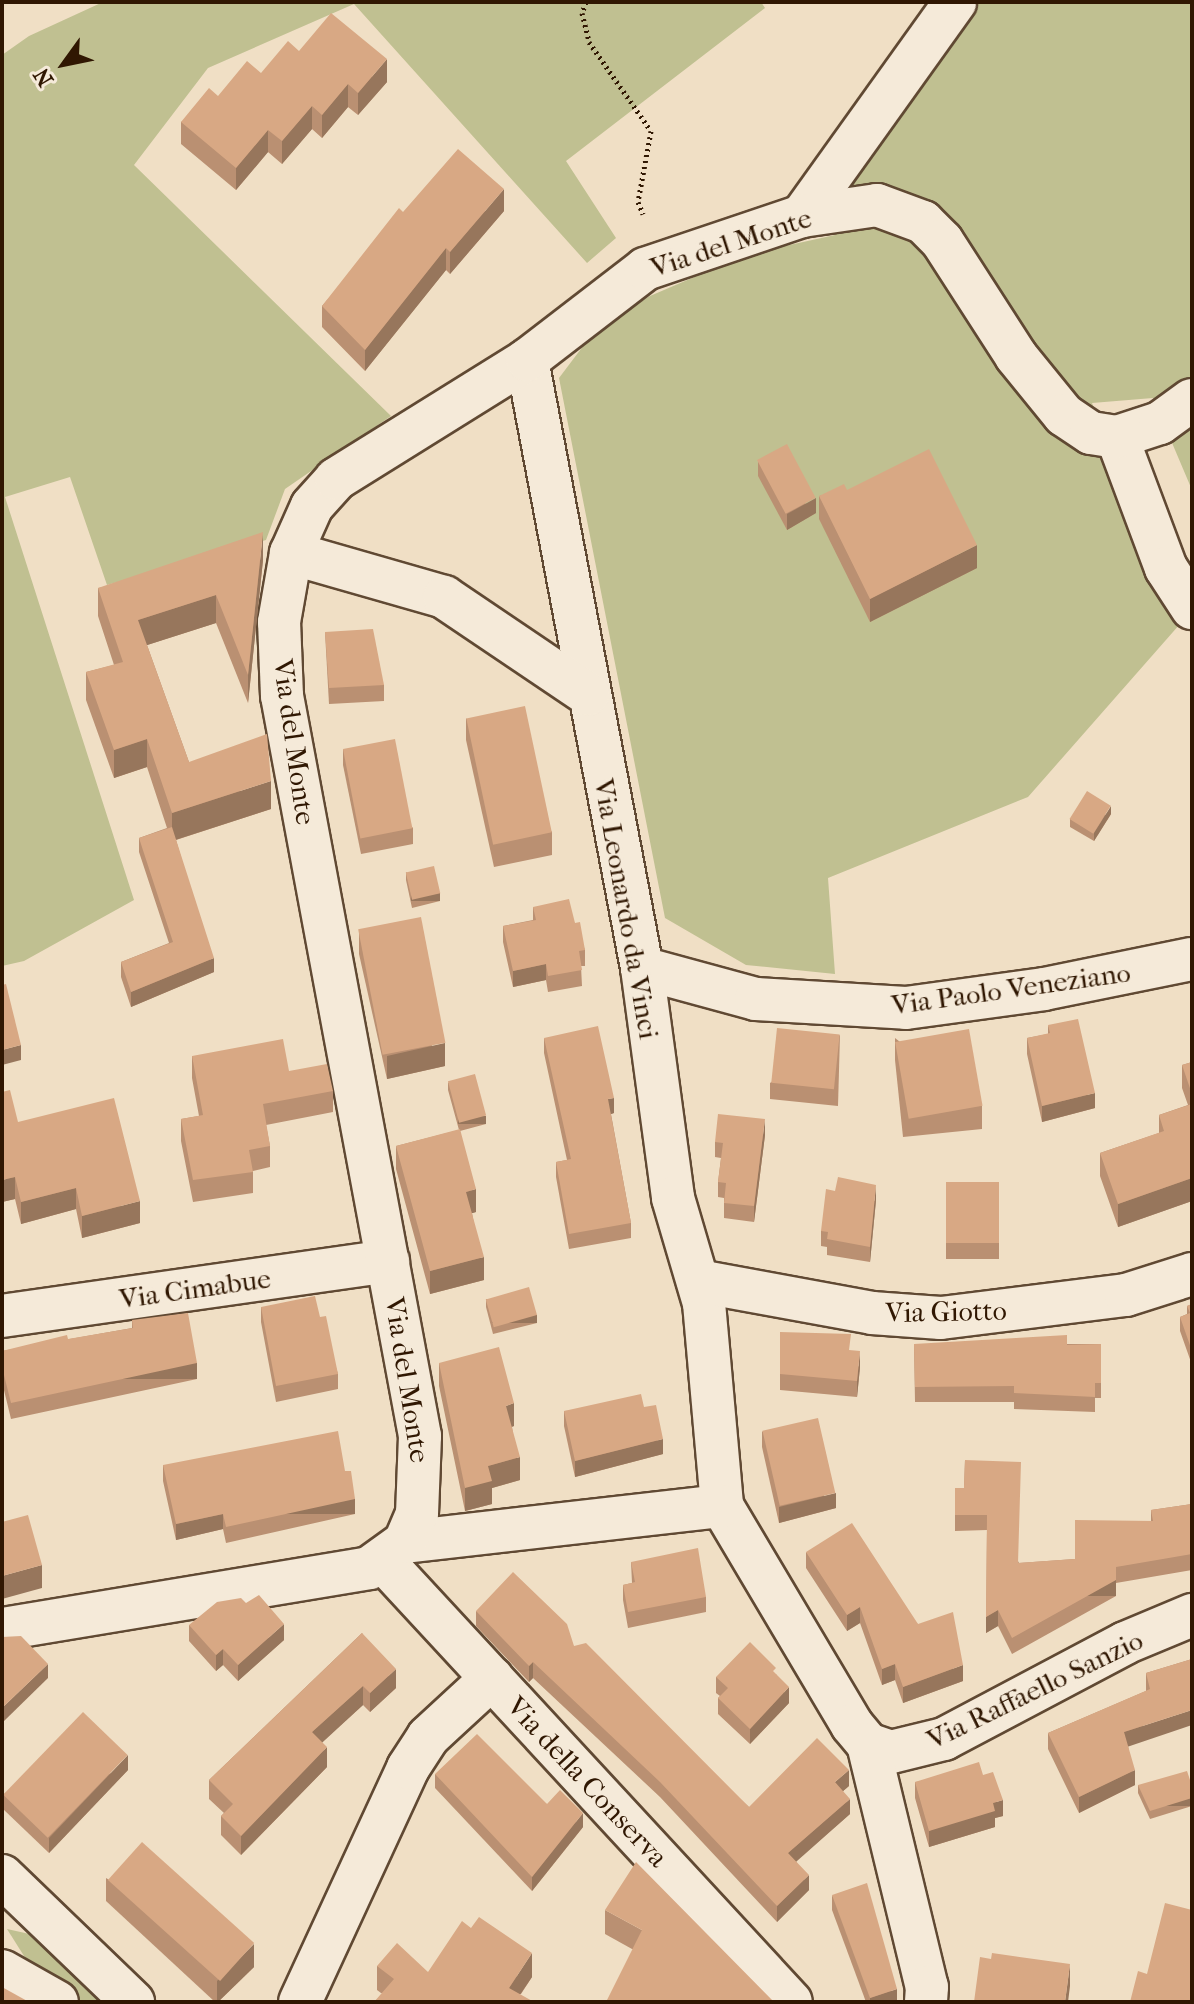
<!DOCTYPE html>
<style>
body{margin:0}
#map{position:relative;width:1194px;height:2004px;overflow:hidden;background:#f0dfc5;font-family:"IM FELL French Canon",serif}
div>[style]{position:absolute}
.green>*{inset:0;background:#c0c091}
.path>*{height:5px;margin-top:-2.5px;transform-origin:0;background:repeating-linear-gradient(90deg,#301702 0 2px,transparent 0 6px)}
.roads{filter:drop-shadow(2px 0 #604933) drop-shadow(-2px 0 #604933) drop-shadow(0 2px #604933) drop-shadow(0 -2px #604933)}
.minor>*{height:42px;margin:-21px;padding:0 21px;transform-origin:21px;border-radius:21px;background:#f5ead9}
.wall>*{inset:0;background:#ba9072;transform-origin:0 0}
.shaded-wall>*{inset:0;background:#97765c;transform-origin:0 0}
.building>*{inset:0;background:#d8a884;transform-origin:0 0}
span{translate:-50% -50%;white-space:nowrap;text-align:center;line-height:1.15;-webkit-text-stroke:6px #f5ead9;paint-order:stroke}
.street-label{font-size:28px;color:#301702}
.frame{position:absolute;inset:0;border:4px solid #301702;pointer-events:none}
.north{position:absolute;left:24px;top:24px;width:80px;height:80px;-webkit-text-stroke:6px #f5ead9;paint-order:stroke;rotate:237deg;font-size:22px;font-weight:700;line-height:32px;text-align:center;color:#301702}
.north::after{content:'';display:block;margin:auto;width:28px;height:36px;background:#301702;clip-path:polygon(50% 0,100% 100%,50% 72%,0 100%)}
</style>
<div id="map">
<div class="green">
<div style="clip-path:polygon(103px 2px,761px 2px,765px 8px,566px 161px,616px 238px,587px 263px,354px 4px,208px 68px,134px 165px,391px 416px,285px 489px,266px 540px,107px 585px,70px 477px,5px 497px,134px 900px,24px 961px,2px 966px,2px 55px,29px 36px)"></div>
<div style="clip-path:polygon(969px 2px,1192px 2px,1192px 490px,1153px 398px,1092px 403px,1180px 624px,1028px 797px,828px 878px,835px 974px,746px 965px,665px 918px,559px 378px,599px 325px,650px 296px,748px 254px,835px 235px,835px 193px)"></div>
<div style="clip-path:polygon(7px 1929px,34px 1935px,112px 2002px,81px 2002px,54px 1985px,24px 1956px)"></div>
</div>
<div class="path">
<div style="left:586px;top:2px;width:12px;rotate:110deg"></div>
<div style="left:582px;top:13px;width:30px;rotate:76deg"></div>
<div style="left:589px;top:42px;width:108px;rotate:55.1deg"></div>
<div style="left:651px;top:131px;width:72px;rotate:100.4deg"></div>
<div style="left:638px;top:202px;width:13px;rotate:67deg"></div>
</div>
<div class="roads">
<div class="minor">
<div style="left:802px;top:216px;width:263px;rotate:-54.4deg"></div>
<div style="left:527px;top:360px;width:619px;rotate:79.29deg"></div>
<div style="left:642px;top:968px;width:232px;rotate:82.3deg"></div>
<div style="left:673px;top:1198px;width:109px;rotate:73.6deg"></div>
<div style="left:704px;top:1303px;width:204px;rotate:84.9deg"></div>
<div style="left:722px;top:1506px;width:255px;rotate:59.3deg"></div>
<div style="left:852px;top:1725px;width:25px;rotate:50deg"></div>
<div style="left:868px;top:1744px;width:24px;rotate:19deg"></div>
<div style="left:891px;top:1752px;width:55px;rotate:-13.8deg"></div>
<div style="left:944px;top:1739px;width:205px;rotate:-27.9deg"></div>
<div style="left:1125px;top:1643px;width:73px;rotate:-22.7deg"></div>
<div style="left:1117px;top:437px;width:140px;rotate:69.5deg"></div>
<div style="left:1166px;top:568px;width:48px;rotate:57deg"></div>
<div style="left:291px;top:553px;width:159px;rotate:16deg"></div>
<div style="left:444px;top:597px;width:174px;rotate:34deg"></div>
<div style="left:642px;top:968px;width:118px;rotate:15.2deg"></div>
<div style="left:756px;top:999px;width:150px;rotate:3.4deg"></div>
<div style="left:906px;top:1008px;width:139px;rotate:-7.8deg"></div>
<div style="left:1044px;top:989px;width:151px;rotate:-11.5deg"></div>
<div style="left:698px;top:1281px;width:177px;rotate:10.4deg"></div>
<div style="left:872px;top:1313px;width:69px;rotate:4.1deg"></div>
<div style="left:941px;top:1318px;width:186px;rotate:-7.1deg"></div>
<div style="left:1126px;top:1295px;width:69px;rotate:-17.7deg"></div>
<div style="left:2px;top:1316px;width:390px;rotate:-8.1deg"></div>
<div style="left:405px;top:1542px;width:319px;rotate:-6.5deg"></div>
<div style="left:384px;top:1562px;width:599px;rotate:47.23deg"></div>
<div style="left:2px;top:1629px;width:372px;rotate:-9.4deg"></div>
<div style="left:369px;top:1568px;width:44px;rotate:-35.8deg"></div>
<div style="left:405px;top:1542px;width:30px;rotate:-67deg"></div>
<div style="left:417px;top:1514px;width:78px;rotate:-87.8deg"></div>
<div style="left:420px;top:1436px;width:753px;rotate:-100.56deg"></div>
<div style="left:282px;top:696px;width:74px;rotate:-92.3deg"></div>
<div style="left:279px;top:622px;width:70px;rotate:-80.1deg"></div>
<div style="left:291px;top:553px;width:51px;rotate:-65.9deg"></div>
<div style="left:312px;top:506px;width:36px;rotate:-48deg"></div>
<div style="left:336px;top:479px;width:225px;rotate:-31.9deg"></div>
<div style="left:527px;top:360px;width:149px;rotate:-37.6deg"></div>
<div style="left:645px;top:269px;width:166px;rotate:-18.7deg"></div>
<div style="left:802px;top:216px;width:76px;rotate:-8.3deg"></div>
<div style="left:877px;top:205px;width:49px;rotate:20.3deg"></div>
<div style="left:923px;top:222px;width:27px;rotate:45deg"></div>
<div style="left:942px;top:241px;width:137px;rotate:57.2deg"></div>
<div style="left:1016px;top:356px;width:76px;rotate:50.9deg"></div>
<div style="left:1064px;top:415px;width:32px;rotate:34deg"></div>
<div style="left:1091px;top:433px;width:26px;rotate:9deg"></div>
<div style="left:1117px;top:437px;width:45px;rotate:-18deg"></div>
<div style="left:1160px;top:423px;width:39px;rotate:-36deg"></div>
<div style="left:868px;top:1744px;width:250px;rotate:76.4deg"></div>
<div style="left:927px;top:1987px;width:15px;rotate:94deg"></div>
<div style="left:2px;top:1876px;width:182px;rotate:43.9deg"></div>
<div style="left:2px;top:1971px;width:63px;rotate:29.4deg"></div>
<div style="left:300px;top:2002px;width:258px;rotate:-65.2deg"></div>
<div style="left:408px;top:1768px;width:37px;rotate:-57deg"></div>
<div style="left:428px;top:1737px;width:87px;rotate:-42.7deg"></div>
</div>
</div>
<div class="wall">
<div style="clip-path:polygon(299px 51px,387px 82px,358px 115px,348px 107px,322px 138px,312px 129px,282px 164px,268px 152px,236px 190px,181px 144px,181px 122px)"></div>
<div style="clip-path:polygon(504px 211px,450px 274px,446px 270px,365px 371px,322px 327px,322px 306px,403px 212px)"></div>
<div style="clip-path:polygon(758px 461px,816px 513px,787px 530px,758px 476px)"></div>
<div style="clip-path:polygon(847px 490px,977px 568px,870px 622px,819px 519px,819px 496px)"></div>
<div style="clip-path:polygon(263px 560px,248px 703px,216px 623px,147px 645px,189px 762px,271px 809px,176px 840px,214px 972px,131px 1007px,121px 977px,121px 962px,169px 943px,139px 852px,139px 838px,167px 828px,147px 767px,114px 778px,86px 700px,86px 672px,114px 665px,98px 616px,98px 588px)"></div>
<div style="clip-path:polygon(325px 632px,384px 685px,384px 701px,329px 704px)"></div>
<div style="clip-path:polygon(466px 718px,552px 832px,552px 855px,494px 867px,466px 740px)"></div>
<div style="clip-path:polygon(343px 749px,413px 828px,413px 844px,361px 854px,343px 765px)"></div>
<div style="clip-path:polygon(1111px 814px,1094px 841px,1070px 827px,1070px 819px)"></div>
<div style="clip-path:polygon(406px 872px,440px 901px,412px 908px,406px 880px)"></div>
<div style="clip-path:polygon(533px 907px,575px 923px,585px 950px,585px 966px,581px 966px,582px 986px,548px 992px,546px 980px,513px 987px,503px 942px,503px 926px,533px 920px)"></div>
<div style="clip-path:polygon(359px 931px,445px 1066px,387px 1079px,359px 954px)"></div>
<div style="clip-path:polygon(1048px 1025px,1095px 1108px,1042px 1122px,1027px 1054px,1027px 1038px,1048px 1034px)"></div>
<div style="clip-path:polygon(840px 1035px,838px 1106px,770px 1099px,770px 1083px)"></div>
<div style="clip-path:polygon(544px 1038px,614px 1113px,611px 1114px,631px 1223px,631px 1238px,569px 1249px,556px 1177px,556px 1162px,567px 1160px,544px 1053px)"></div>
<div style="clip-path:polygon(895px 1038px,982px 1106px,982px 1129px,903px 1137px,895px 1060px)"></div>
<div style="clip-path:polygon(192px 1056px,289px 1071px,333px 1091px,333px 1112px,266px 1125px,270px 1146px,270px 1167px,253px 1171px,253px 1193px,193px 1202px,181px 1141px,181px 1119px,199px 1116px,192px 1078px)"></div>
<div style="clip-path:polygon(1192px 1062px,1192px 1201px,1118px 1227px,1100px 1176px,1100px 1153px,1159px 1133px,1159px 1115px,1188px 1105px,1182px 1088px,1182px 1065px)"></div>
<div style="clip-path:polygon(448px 1082px,486px 1124px,460px 1131px,476px 1212px,472px 1213px,484px 1280px,430px 1294px,396px 1169px,396px 1146px,459px 1130px,448px 1090px)"></div>
<div style="clip-path:polygon(18px 1122px,140px 1223px,82px 1238px,76px 1209px,21px 1224px,15px 1199px,2px 1202px)"></div>
<div style="clip-path:polygon(765px 1135px,754px 1222px,724px 1218px,724px 1198px,718px 1197px,718px 1182px,721px 1158px,715px 1157px,715px 1142px)"></div>
<div style="left:946px;top:1182px;width:53px;height:77px"></div>
<div style="clip-path:polygon(876px 1200px,870px 1262px,827px 1255px,827px 1247px,821px 1246px,821px 1231px)"></div>
<div style="clip-path:polygon(486px 1299px,537px 1323px,493px 1334px,486px 1307px)"></div>
<div style="clip-path:polygon(1192px 1304px,1192px 1365px,1180px 1331px,1180px 1317px,1187px 1314px,1187px 1306px)"></div>
<div style="clip-path:polygon(261px 1307px,320px 1317px,338px 1374px,338px 1389px,276px 1402px,261px 1322px)"></div>
<div style="clip-path:polygon(132px 1320px,197px 1379px,11px 1419px,2px 1382px,2px 1351px,132px 1328px)"></div>
<div style="clip-path:polygon(780px 1332px,860px 1367px,857px 1397px,780px 1390px)"></div>
<div style="clip-path:polygon(914px 1344px,1101px 1344px,1101px 1398px,1095px 1398px,1095px 1412px,1014px 1409px,1014px 1402px,915px 1402px)"></div>
<div style="clip-path:polygon(439px 1363px,514px 1426px,512px 1427px,520px 1480px,492px 1488px,492px 1504px,465px 1511px,439px 1386px)"></div>
<div style="clip-path:polygon(644px 1407px,663px 1454px,575px 1477px,564px 1426px,564px 1411px)"></div>
<div style="clip-path:polygon(762px 1431px,836px 1508px,779px 1523px,762px 1447px)"></div>
<div style="clip-path:polygon(965px 1460px,1019px 1563px,1075px 1559px,1151px 1521px,1151px 1510px,1192px 1504px,1192px 1570px,1116px 1583px,1116px 1596px,1012px 1654px,998px 1626px,986px 1633px,987px 1530px,955px 1531px,955px 1488px,964px 1488px)"></div>
<div style="clip-path:polygon(163px 1465px,355px 1514px,226px 1543px,223px 1529px,176px 1540px,163px 1481px)"></div>
<div style="clip-path:polygon(806px 1552px,918px 1624px,963px 1681px,903px 1703px,895px 1680px,882px 1685px,860px 1623px,847px 1631px,806px 1568px)"></div>
<div style="clip-path:polygon(631px 1562px,706px 1597px,706px 1612px,628px 1628px,623px 1600px,623px 1585px,632px 1583px)"></div>
<div style="clip-path:polygon(476px 1611px,574px 1646px,749px 1807px,849px 1786px,843px 1791px,850px 1814px,796px 1861px,809px 1890px,777px 1922px,660px 1797px,533px 1678px,529px 1682px,476px 1626px)"></div>
<div style="clip-path:polygon(189px 1625px,284px 1640px,238px 1681px,223px 1665px,216px 1671px,189px 1641px)"></div>
<div style="clip-path:polygon(362px 1633px,396px 1688px,370px 1712px,363px 1705px,322px 1742px,327px 1767px,241px 1855px,221px 1835px,221px 1816px,224px 1813px,209px 1799px,209px 1780px)"></div>
<div style="clip-path:polygon(1192px 1659px,1128px 1746px,1135px 1785px,1079px 1813px,1048px 1749px,1048px 1733px,1146px 1691px,1146px 1673px)"></div>
<div style="clip-path:polygon(776px 1674px,789px 1703px,750px 1744px,718px 1714px,718px 1698px,720px 1696px,716px 1693px,716px 1677px)"></div>
<div style="clip-path:polygon(128px 1770px,49px 1853px,3px 1809px,3px 1794px)"></div>
<div style="clip-path:polygon(435px 1774px,547px 1804px,583px 1827px,532px 1891px,435px 1788px)"></div>
<div style="clip-path:polygon(983px 1775px,1003px 1816px,995px 1818px,995px 1827px,929px 1847px,915px 1798px,915px 1782px)"></div>
<div style="clip-path:polygon(1138px 1785px,1192px 1786px,1192px 1806px,1150px 1819px,1138px 1793px)"></div>
<div style="clip-path:polygon(106px 1878px,254px 1967px,218px 2002px,215px 2002px,106px 1901px)"></div>
<div style="clip-path:polygon(832px 1895px,897px 2002px,866px 2002px,832px 1910px)"></div>
<div style="clip-path:polygon(605px 1910px,774px 2002px,632px 1949px,605px 1934px)"></div>
<div style="clip-path:polygon(377px 1966px,428px 1972px,532px 1977px,521px 1994px,381px 1993px,377px 1990px)"></div>
</div>
<div class="shaded-wall">
<div style="clip-path:polygon(387px 59px,387px 82px,358px 115px,358px 93px)"></div>
<div style="clip-path:polygon(348px 84px,348px 107px,322px 138px,322px 115px)"></div>
<div style="clip-path:polygon(312px 106px,312px 129px,282px 164px,282px 141px)"></div>
<div style="clip-path:polygon(268px 130px,268px 152px,236px 190px,236px 168px)"></div>
<div style="clip-path:polygon(504px 189px,504px 211px,450px 274px,450px 252px)"></div>
<div style="clip-path:polygon(446px 248px,446px 270px,365px 371px,365px 350px)"></div>
<div style="clip-path:polygon(816px 498px,816px 513px,787px 530px,787px 514px)"></div>
<div style="clip-path:polygon(263px 532px,263px 560px,248px 703px,248px 675px)"></div>
<div style="clip-path:polygon(977px 545px,977px 568px,870px 622px,870px 599px)"></div>
<div style="clip-path:polygon(216px 595px,216px 623px,138px 648px,138px 620px)"></div>
<div style="clip-path:polygon(147px 739px,147px 767px,114px 778px,114px 750px)"></div>
<div style="clip-path:polygon(271px 781px,271px 809px,172px 841px,172px 813px)"></div>
<div style="clip-path:polygon(1111px 806px,1111px 814px,1094px 841px,1094px 833px)"></div>
<div style="left:440px;top:893px;width:8px;height:29px;rotate:90deg"></div>
<div style="clip-path:polygon(214px 958px,214px 972px,131px 1007px,131px 992px)"></div>
<div style="clip-path:polygon(546px 964px,546px 980px,513px 987px,513px 971px)"></div>
<div style="clip-path:polygon(445px 1043px,445px 1066px,387px 1079px,387px 1056px)"></div>
<div style="clip-path:polygon(21px 1045px,21px 1060px,2px 1065px,2px 1050px)"></div>
<div style="clip-path:polygon(1095px 1093px,1095px 1108px,1042px 1122px,1042px 1106px)"></div>
<div style="clip-path:polygon(614px 1098px,614px 1113px,608px 1115px,608px 1099px)"></div>
<div style="left:486px;top:1116px;width:8px;height:28px;rotate:90deg"></div>
<div style="clip-path:polygon(765px 1119px,765px 1135px,754px 1222px,754px 1206px)"></div>
<div style="clip-path:polygon(15px 1177px,15px 1199px,2px 1202px,2px 1180px)"></div>
<div style="clip-path:polygon(1192px 1178px,1192px 1201px,1118px 1227px,1118px 1204px)"></div>
<div style="clip-path:polygon(876px 1185px,876px 1200px,870px 1262px,870px 1247px)"></div>
<div style="clip-path:polygon(76px 1188px,76px 1209px,21px 1224px,21px 1202px)"></div>
<div style="clip-path:polygon(476px 1189px,476px 1212px,466px 1215px,466px 1192px)"></div>
<div style="clip-path:polygon(140px 1201px,140px 1223px,82px 1238px,82px 1216px)"></div>
<div style="clip-path:polygon(484px 1257px,484px 1280px,430px 1294px,430px 1271px)"></div>
<div style="left:537px;top:1315px;width:8px;height:45px;rotate:90deg"></div>
<div style="clip-path:polygon(860px 1351px,860px 1367px,857px 1397px,857px 1381px)"></div>
<div style="left:197px;top:1363px;width:16px;height:190px;rotate:90deg"></div>
<div style="clip-path:polygon(514px 1403px,514px 1426px,506px 1428px,506px 1406px)"></div>
<div style="clip-path:polygon(663px 1439px,663px 1454px,575px 1477px,575px 1461px)"></div>
<div style="clip-path:polygon(520px 1457px,520px 1480px,492px 1488px,492px 1504px,465px 1511px,465px 1488px,488px 1466px)"></div>
<div style="clip-path:polygon(836px 1493px,836px 1508px,779px 1523px,779px 1507px)"></div>
<div style="left:355px;top:1499px;width:15px;height:132px;rotate:90deg"></div>
<div style="clip-path:polygon(223px 1514px,223px 1529px,176px 1540px,176px 1524px)"></div>
<div style="clip-path:polygon(42px 1565px,42px 1588px,2px 1599px,2px 1576px)"></div>
<div style="left:1116px;top:1580px;width:16px;height:119px;rotate:90deg"></div>
<div style="clip-path:polygon(860px 1607px,860px 1623px,847px 1631px,847px 1615px)"></div>
<div style="clip-path:polygon(998px 1610px,998px 1626px,986px 1633px,986px 1617px)"></div>
<div style="clip-path:polygon(284px 1624px,284px 1640px,238px 1681px,238px 1665px)"></div>
<div style="clip-path:polygon(223px 1649px,223px 1665px,216px 1671px,216px 1655px)"></div>
<div style="clip-path:polygon(533px 1662px,533px 1678px,529px 1682px,529px 1666px)"></div>
<div style="clip-path:polygon(48px 1664px,48px 1678px,2px 1723px,2px 1708px)"></div>
<div style="clip-path:polygon(895px 1664px,895px 1680px,882px 1685px,882px 1669px)"></div>
<div style="clip-path:polygon(963px 1665px,963px 1681px,903px 1703px,903px 1687px)"></div>
<div style="clip-path:polygon(396px 1669px,396px 1688px,370px 1712px,370px 1693px)"></div>
<div style="clip-path:polygon(363px 1686px,363px 1705px,312px 1752px,312px 1732px)"></div>
<div style="clip-path:polygon(789px 1687px,789px 1703px,750px 1744px,750px 1729px)"></div>
<div style="clip-path:polygon(1192px 1710px,1192px 1725px,1124px 1748px,1124px 1732px)"></div>
<div style="clip-path:polygon(327px 1747px,327px 1767px,241px 1855px,241px 1836px)"></div>
<div style="clip-path:polygon(128px 1755px,128px 1770px,49px 1853px,49px 1838px)"></div>
<div style="clip-path:polygon(849px 1770px,849px 1786px,835px 1798px,835px 1782px)"></div>
<div style="clip-path:polygon(1135px 1770px,1135px 1785px,1079px 1813px,1079px 1797px)"></div>
<div style="left:1192px;top:1798px;width:8px;height:44px;rotate:90deg"></div>
<div style="clip-path:polygon(850px 1799px,850px 1814px,788px 1869px,788px 1853px)"></div>
<div style="clip-path:polygon(1003px 1800px,1003px 1816px,995px 1818px,995px 1827px,929px 1847px,929px 1831px,993px 1803px)"></div>
<div style="clip-path:polygon(583px 1813px,583px 1827px,532px 1891px,532px 1877px)"></div>
<div style="clip-path:polygon(809px 1875px,809px 1890px,777px 1922px,777px 1906px)"></div>
<div style="clip-path:polygon(254px 1944px,254px 1967px,218px 2002px,217px 2002px,217px 1981px)"></div>
<div style="clip-path:polygon(532px 1953px,532px 1977px,515px 2002px,509px 1988px)"></div>
<div style="clip-path:polygon(1070px 1964px,1070px 1986px,1068px 2002px,1065px 2002px)"></div>
<div style="clip-path:polygon(897px 1989px,897px 2002px,870px 2002px,870px 1998px)"></div>
</div>
<div class="building">
<div style="clip-path:polygon(331px 13px,387px 59px,358px 93px,348px 84px,322px 115px,312px 106px,282px 141px,268px 130px,236px 168px,181px 122px,209px 88px,218px 96px,247px 61px,261px 73px,288px 41px,299px 51px)"></div>
<div style="clip-path:polygon(458px 149px,504px 189px,450px 252px,446px 248px,365px 350px,322px 306px,399px 208px,403px 212px)"></div>
<div style="left:787px;top:444px;width:61px;height:34px;rotate:62deg"></div>
<div style="clip-path:polygon(929px 449px,977px 545px,870px 599px,819px 496px,844px 484px,847px 490px)"></div>
<div style="clip-path:polygon(263px 532px,248px 675px,216px 595px,138px 620px,189px 762px,267px 734px,271px 781px,172px 813px,147px 739px,114px 750px,86px 672px,123px 662px,98px 588px)"></div>
<div style="clip-path:polygon(373px 629px,384px 685px,329px 688px,325px 632px)"></div>
<div style="left:525px;top:706px;width:129px;height:60px;rotate:78deg"></div>
<div style="left:395px;top:739px;width:91px;height:53px;rotate:79deg"></div>
<div style="left:1087px;top:791px;width:28px;height:33px;rotate:32deg"></div>
<div style="clip-path:polygon(172px 827px,214px 958px,131px 992px,121px 962px,173px 942px,139px 838px)"></div>
<div style="left:434px;top:866px;width:28px;height:29px;rotate:77deg"></div>
<div style="clip-path:polygon(569px 899px,575px 923px,580px 922px,585px 950px,579px 951px,582px 970px,548px 976px,546px 964px,513px 971px,503px 926px,536px 920px,533px 907px)"></div>
<div style="left:421px;top:917px;width:128px;height:64px;rotate:79deg"></div>
<div style="clip-path:polygon(6px 984px,21px 1045px,2px 1050px,2px 985px)"></div>
<div style="clip-path:polygon(1078px 1019px,1095px 1093px,1042px 1106px,1027px 1038px,1050px 1033px,1048px 1025px)"></div>
<div style="clip-path:polygon(598px 1026px,614px 1098px,608px 1099px,631px 1223px,569px 1234px,556px 1162px,571px 1159px,544px 1038px)"></div>
<div style="left:777px;top:1028px;width:63px;height:55px;rotate:6deg"></div>
<div style="left:969px;top:1029px;width:78px;height:75px;rotate:80deg"></div>
<div style="clip-path:polygon(283px 1039px,289px 1071px,327px 1064px,333px 1091px,263px 1104px,270px 1146px,249px 1150px,253px 1172px,193px 1180px,181px 1119px,203px 1115px,192px 1056px)"></div>
<div style="clip-path:polygon(1192px 1062px,1192px 1094px,1182px 1065px)"></div>
<div style="left:475px;top:1074px;width:43px;height:28px;rotate:75deg"></div>
<div style="clip-path:polygon(10px 1090px,18px 1122px,114px 1098px,140px 1201px,82px 1216px,76px 1188px,21px 1202px,15px 1177px,2px 1180px,2px 1092px)"></div>
<div style="clip-path:polygon(1192px 1104px,1192px 1178px,1118px 1204px,1100px 1153px,1164px 1131px,1159px 1115px)"></div>
<div style="clip-path:polygon(718px 1114px,765px 1119px,754px 1206px,724px 1203px,726px 1183px,718px 1182px,723px 1143px,715px 1142px)"></div>
<div style="clip-path:polygon(460px 1129px,476px 1189px,466px 1192px,484px 1257px,430px 1271px,396px 1146px)"></div>
<div style="clip-path:polygon(838px 1177px,876px 1185px,870px 1247px,827px 1239px,828px 1232px,821px 1231px,826px 1189px,835px 1191px)"></div>
<div style="left:946px;top:1182px;width:53px;height:61px"></div>
<div style="left:529px;top:1287px;width:29px;height:45px;rotate:74deg"></div>
<div style="clip-path:polygon(315px 1296px,320px 1317px,326px 1316px,338px 1374px,276px 1386px,261px 1307px)"></div>
<div style="clip-path:polygon(1192px 1304px,1192px 1351px,1180px 1317px,1190px 1313px,1187px 1306px)"></div>
<div style="clip-path:polygon(188px 1313px,197px 1363px,11px 1403px,2px 1367px,2px 1351px,67px 1335px,68px 1339px,133px 1328px,132px 1320px)"></div>
<div style="clip-path:polygon(780px 1332px,851px 1334px,849px 1350px,860px 1351px,857px 1381px,780px 1374px)"></div>
<div style="clip-path:polygon(1067px 1335px,1067px 1345px,1101px 1344px,1101px 1383px,1095px 1383px,1095px 1397px,1014px 1393px,1014px 1386px,915px 1387px,914px 1344px)"></div>
<div style="clip-path:polygon(499px 1347px,514px 1403px,506px 1406px,520px 1457px,488px 1466px,492px 1481px,465px 1488px,439px 1363px)"></div>
<div style="clip-path:polygon(641px 1394px,644px 1407px,656px 1405px,663px 1439px,575px 1461px,564px 1411px)"></div>
<div style="left:818px;top:1418px;width:77px;height:57px;rotate:77deg"></div>
<div style="clip-path:polygon(338px 1431px,345px 1471px,351px 1471px,355px 1499px,226px 1527px,223px 1514px,176px 1524px,163px 1465px)"></div>
<div style="clip-path:polygon(965px 1460px,1021px 1462px,1018px 1563px,1075px 1559px,1075px 1520px,1153px 1521px,1151px 1510px,1192px 1504px,1192px 1554px,1116px 1567px,1116px 1580px,1012px 1638px,998px 1610px,986px 1617px,987px 1515px,955px 1515px,955px 1488px,964px 1488px)"></div>
<div style="clip-path:polygon(28px 1515px,42px 1565px,2px 1576px,2px 1522px)"></div>
<div style="clip-path:polygon(852px 1523px,918px 1624px,953px 1612px,963px 1665px,903px 1687px,895px 1664px,882px 1669px,860px 1607px,847px 1615px,806px 1552px)"></div>
<div style="clip-path:polygon(698px 1548px,706px 1597px,628px 1612px,623px 1585px,635px 1582px,631px 1562px)"></div>
<div style="clip-path:polygon(513px 1572px,567px 1624px,574px 1646px,586px 1643px,749px 1807px,817px 1738px,849px 1770px,835px 1782px,850px 1799px,788px 1853px,809px 1875px,777px 1906px,660px 1782px,533px 1662px,529px 1666px,476px 1611px)"></div>
<div style="clip-path:polygon(259px 1595px,284px 1624px,238px 1665px,223px 1649px,216px 1655px,189px 1625px,217px 1602px,241px 1598px,246px 1603px)"></div>
<div style="clip-path:polygon(362px 1633px,396px 1669px,370px 1693px,363px 1686px,312px 1732px,327px 1747px,241px 1836px,221px 1816px,233px 1804px,209px 1780px)"></div>
<div style="clip-path:polygon(21px 1636px,48px 1664px,2px 1708px,2px 1637px)"></div>
<div style="clip-path:polygon(750px 1642px,776px 1668px,773px 1671px,789px 1687px,750px 1729px,718px 1698px,728px 1688px,716px 1677px)"></div>
<div style="clip-path:polygon(1192px 1659px,1192px 1710px,1124px 1732px,1135px 1770px,1079px 1797px,1048px 1733px,1150px 1689px,1146px 1673px)"></div>
<div style="left:83px;top:1712px;width:62px;height:115px;rotate:44deg"></div>
<div style="clip-path:polygon(477px 1734px,547px 1804px,560px 1790px,583px 1813px,532px 1877px,435px 1774px)"></div>
<div style="clip-path:polygon(979px 1762px,983px 1775px,993px 1772px,1003px 1800px,993px 1803px,995px 1811px,929px 1831px,915px 1782px)"></div>
<div style="clip-path:polygon(1187px 1771px,1192px 1786px,1192px 1798px,1150px 1811px,1138px 1785px)"></div>
<div style="left:142px;top:1842px;width:151px;height:51px;rotate:42deg"></div>
<div style="clip-path:polygon(636px 1862px,774px 2002px,606px 2002px,642px 1930px,605px 1910px)"></div>
<div style="clip-path:polygon(867px 1883px,897px 1989px,870px 1998px,832px 1895px)"></div>
<div style="clip-path:polygon(1165px 1903px,1192px 1910px,1192px 2002px,1130px 2002px,1138px 1971px,1147px 1974px)"></div>
<div style="clip-path:polygon(479px 1917px,532px 1953px,509px 1988px,534px 2002px,374px 2002px,394px 1979px,377px 1966px,397px 1943px,428px 1972px,462px 1921px,471px 1928px)"></div>
<div style="clip-path:polygon(992px 1953px,1070px 1964px,1065px 2002px,974px 2002px,980px 1957px,991px 1959px)"></div>
<div style="clip-path:polygon(2px 1987px,29px 2002px,2px 2002px)"></div>
</div>
<div class="street-label">
<span style="left:731px;top:243px;rotate:-18deg">Via del Monte</span>
<span style="left:294px;top:742px;rotate:82deg">Via del Monte</span>
<span style="left:626px;top:909px;rotate:80deg">Via Leonardo da Vinci</span>
<span style="left:1011px;top:989px;rotate:-8deg">Via Paolo Veneziano</span>
<span style="left:195px;top:1289px;rotate:-8deg">Via Cimabue</span>
<span style="left:946px;top:1312px;rotate:-1deg">Via Giotto</span>
<span style="left:407px;top:1380px;rotate:81deg">Via del Monte</span>
<span style="left:1035px;top:1690px;rotate:-26deg">Via Raffaello Sanzio</span>
<span style="left:587px;top:1782px;rotate:47deg">Via della Conserva</span>
</div>
<div class="frame"></div>
<div class="north">N</div>
</div>
